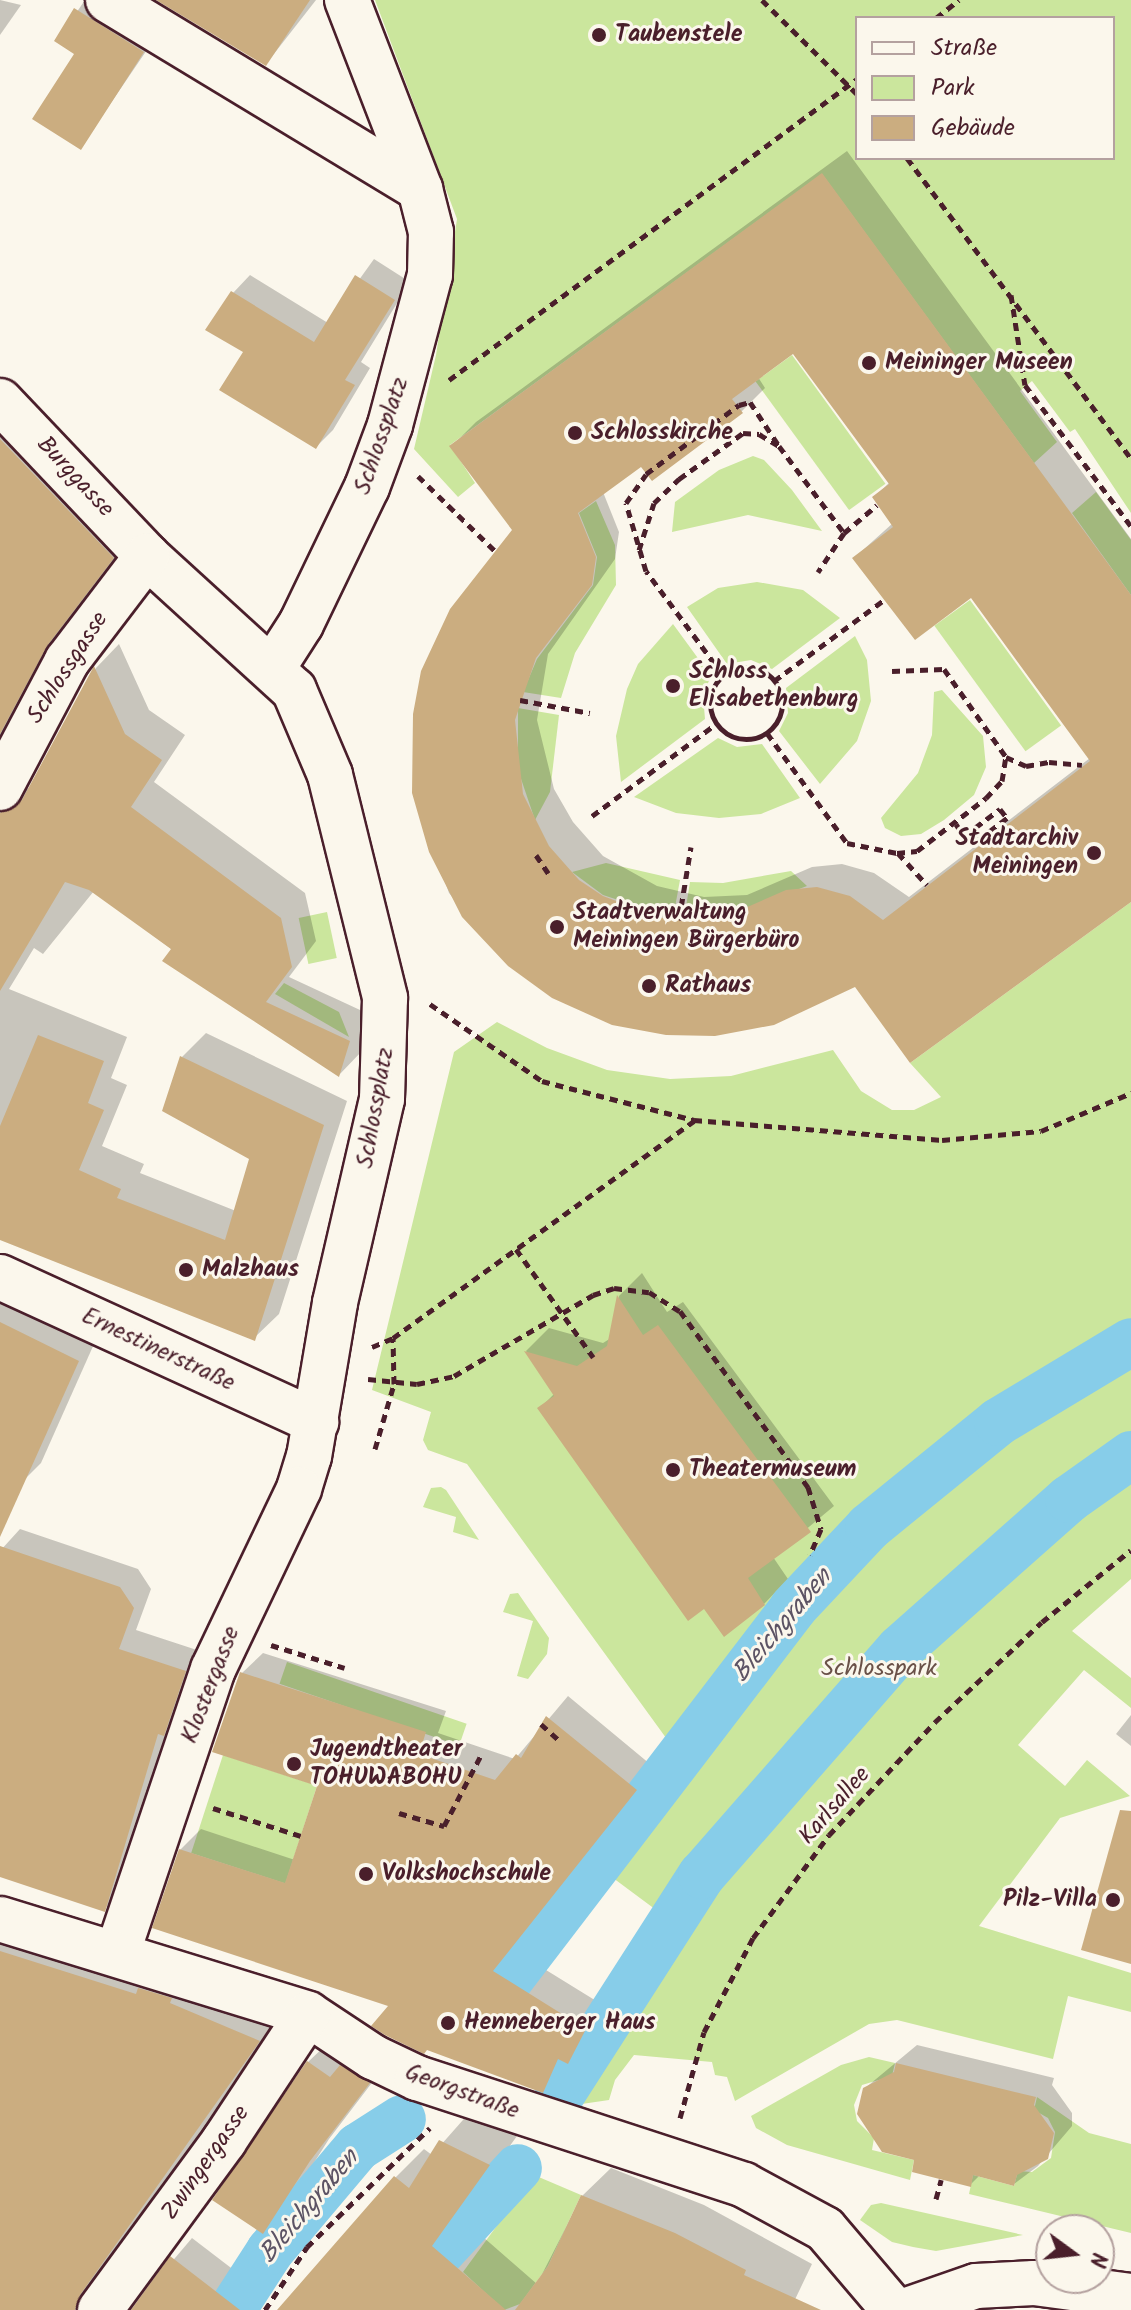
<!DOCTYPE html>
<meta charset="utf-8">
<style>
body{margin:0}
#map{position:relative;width:1131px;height:2310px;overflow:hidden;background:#fbf7ec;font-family:Kalam,sans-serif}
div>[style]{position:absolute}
.green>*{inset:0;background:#cbe69d;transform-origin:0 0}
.shadow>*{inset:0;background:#0003}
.canal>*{height:48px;margin:-24px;padding:0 24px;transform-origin:24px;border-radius:24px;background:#87cde9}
.building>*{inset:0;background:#cbad80}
.path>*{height:5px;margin-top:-2.5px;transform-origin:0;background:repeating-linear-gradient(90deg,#4a1f2b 0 8px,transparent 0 14px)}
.path>.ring{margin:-2.5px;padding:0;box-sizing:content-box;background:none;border:5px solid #4a1f2b;border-radius:50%}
.roads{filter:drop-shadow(2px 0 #4a1f2b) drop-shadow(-2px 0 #4a1f2b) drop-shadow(0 2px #4a1f2b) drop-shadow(0 -2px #4a1f2b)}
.minor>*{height:44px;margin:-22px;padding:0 22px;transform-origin:22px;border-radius:22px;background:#fbf7ec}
.major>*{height:44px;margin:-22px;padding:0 22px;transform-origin:22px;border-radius:22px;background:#fbf7ec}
.dots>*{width:22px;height:22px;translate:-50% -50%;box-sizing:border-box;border:4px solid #fbf7ec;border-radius:50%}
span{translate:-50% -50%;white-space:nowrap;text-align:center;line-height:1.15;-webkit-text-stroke:6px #fbf7ec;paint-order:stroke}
.poi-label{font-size:24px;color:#4a1f2b;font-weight:700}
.left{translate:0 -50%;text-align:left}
.right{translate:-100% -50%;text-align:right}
.street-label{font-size:24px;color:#4a1f2b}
.park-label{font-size:24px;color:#6a5148}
.water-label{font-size:26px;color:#5c5364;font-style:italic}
.legend{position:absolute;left:855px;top:16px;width:260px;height:144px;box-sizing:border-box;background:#fbf7ec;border:2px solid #b4a19f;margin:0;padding:10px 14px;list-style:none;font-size:24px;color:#4a1f2b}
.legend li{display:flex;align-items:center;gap:16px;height:40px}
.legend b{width:40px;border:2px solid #b4a19f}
.north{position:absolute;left:1035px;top:2214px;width:80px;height:80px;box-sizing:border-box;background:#fbf7ec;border:2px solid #b4a19f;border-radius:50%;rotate:105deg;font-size:22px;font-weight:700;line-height:32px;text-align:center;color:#4a1f2b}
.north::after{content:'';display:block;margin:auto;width:28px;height:36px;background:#4a1f2b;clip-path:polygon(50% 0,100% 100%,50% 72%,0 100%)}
</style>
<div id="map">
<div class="green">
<div style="clip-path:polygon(evenodd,375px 0,1131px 0,1131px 513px,1075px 429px,1070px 432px,1032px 381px,1020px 391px,1057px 442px,1034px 463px,822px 174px,450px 445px,475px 483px,458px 497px,414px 449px,436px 355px,457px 219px,375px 0,857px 18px,1113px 18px,1113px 158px,857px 158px,857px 18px)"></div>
<div style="left:792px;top:355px;width:159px;height:45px;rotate:54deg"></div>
<div style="clip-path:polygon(753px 456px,764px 460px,792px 490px,822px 531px,748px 515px,672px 532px,675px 502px,719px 470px)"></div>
<div style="clip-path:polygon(1096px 492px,1131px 540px,1131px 595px,1072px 513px)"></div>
<div style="clip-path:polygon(596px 501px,615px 545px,616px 585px,575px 653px,561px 698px,523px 692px,537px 659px,593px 585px,597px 557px,579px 513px)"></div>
<div style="clip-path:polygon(757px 582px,803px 590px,840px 618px,772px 669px,751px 660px,727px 664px,687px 607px,718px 588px)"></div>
<div style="left:970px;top:600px;width:155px;height:44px;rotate:54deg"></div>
<div style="clip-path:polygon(673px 624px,711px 676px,703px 695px,705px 719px,621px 782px,616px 736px,627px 689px,638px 664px)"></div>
<div style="clip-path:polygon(855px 636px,867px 660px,871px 701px,857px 741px,820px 784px,779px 731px,788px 713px,786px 688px)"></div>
<div style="clip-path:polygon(942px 690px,983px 736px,986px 767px,974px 795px,944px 820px,921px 834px,901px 836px,885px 828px,881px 818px,918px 773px,932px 735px,934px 692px)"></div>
<div style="clip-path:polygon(518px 708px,559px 715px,550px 792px,535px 820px,518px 770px)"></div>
<div style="clip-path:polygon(718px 738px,737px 747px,762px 744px,800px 798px,761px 814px,719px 818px,676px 813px,634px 797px)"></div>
<div style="clip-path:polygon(606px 863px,680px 880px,673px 918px,603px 895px,572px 872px)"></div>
<div style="clip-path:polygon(791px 871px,807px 886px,722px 918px,684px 919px,690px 882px,723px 883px)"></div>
<div style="clip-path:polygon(1131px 902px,1131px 1579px,1072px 1631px,1131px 1678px,1131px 1708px,1084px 1670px,1018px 1745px,1065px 1786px,1087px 1760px,1130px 1796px,1060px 1818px,979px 1926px,1131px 1973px,1131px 2012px,1068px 1996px,1053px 2059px,897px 2020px,869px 2024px,735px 2101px,727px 2077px,715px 2075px,712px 2062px,634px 2055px,615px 2080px,609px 2100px,568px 2106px,679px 1927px,605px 1872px,627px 1843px,608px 1826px,669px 1742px,467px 1464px,428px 1450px,423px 1440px,431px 1412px,372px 1390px,454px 1052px,497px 1022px,547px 1048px,607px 1070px,670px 1079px,731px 1076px,833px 1050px,861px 1091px,892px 1110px,914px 1110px,941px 1097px,910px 1063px)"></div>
<div style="left:327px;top:912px;width:47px;height:29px;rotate:78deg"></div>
<div style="clip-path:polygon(284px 983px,339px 1012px,349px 1037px,275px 994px)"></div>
<div style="clip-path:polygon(441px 1487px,446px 1490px,479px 1540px,453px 1532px,456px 1517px,423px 1507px,431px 1488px)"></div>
<div style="clip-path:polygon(518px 1593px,549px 1638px,547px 1654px,528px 1679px,517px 1676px,533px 1621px,503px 1612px,510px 1594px)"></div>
<div style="left:287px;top:1662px;width:190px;height:23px;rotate:19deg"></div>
<div style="left:223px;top:1755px;width:99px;height:103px;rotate:18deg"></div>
<div style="clip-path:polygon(869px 2057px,895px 2063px,892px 2076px,862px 2085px,854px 2105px,857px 2121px,874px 2138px,872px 2150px,914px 2160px,910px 2180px,787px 2145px,756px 2128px,751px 2116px,841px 2065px)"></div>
<div style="clip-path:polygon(1037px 2097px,1089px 2133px,1131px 2144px,1131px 2233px,969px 2194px,973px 2175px,1014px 2186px,1018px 2171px,1032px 2172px,1051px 2158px,1055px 2132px,1048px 2118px,1034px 2110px)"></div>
<div style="clip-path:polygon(534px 2175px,581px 2195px,548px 2266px,520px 2304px,504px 2310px,463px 2272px)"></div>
<div style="clip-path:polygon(881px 2203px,1023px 2235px,936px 2251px,913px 2247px,892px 2242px,860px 2220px,871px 2205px)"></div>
</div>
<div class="shadow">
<div style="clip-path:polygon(0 0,21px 5px,0 35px)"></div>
<div style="clip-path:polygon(85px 0,95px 0,155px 38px,81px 147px,76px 53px,57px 41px)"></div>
<div style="clip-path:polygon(174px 0,316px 0,266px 64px)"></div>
<div style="clip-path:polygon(evenodd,847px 151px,1131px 539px,1131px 900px,856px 984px,490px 945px,449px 893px,414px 793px,515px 530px,452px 446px,476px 422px,847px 151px,793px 351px,890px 482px,874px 497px,893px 523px,854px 558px,971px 596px,1090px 758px,909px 897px,874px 873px,842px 864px,812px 867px,747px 895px,704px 897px,657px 886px,603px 856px,573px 822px,554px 789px,537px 720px,548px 654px,615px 559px,619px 532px,603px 492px,641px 464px,741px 412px,765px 388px,758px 377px,793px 351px)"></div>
<div style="clip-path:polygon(374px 259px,410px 282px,361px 362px,370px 368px,333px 430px,316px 447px,246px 352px,233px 293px,250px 275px,328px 323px)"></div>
<div style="clip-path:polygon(0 395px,137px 532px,69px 623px,2px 776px,26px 790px,32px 786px,96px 668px,119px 644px,149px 710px,185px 735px,154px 782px,305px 893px,316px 941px,289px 977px,373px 1016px,363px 1050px,339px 1075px,94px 891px,43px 954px,34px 948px,9px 989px,127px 1037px,111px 1078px,127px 1085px,102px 1146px,144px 1164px,140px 1173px,236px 1211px,251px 1158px,182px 1057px,206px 1033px,347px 1101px,279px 1314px,254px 1338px,0 1237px)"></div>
<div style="clip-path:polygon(642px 1273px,667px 1312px,683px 1302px,834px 1506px,773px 1557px,788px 1579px,764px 1604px,540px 1408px,555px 1393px,526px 1351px,549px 1328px,603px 1343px,611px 1338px,619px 1296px)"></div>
<div style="clip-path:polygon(0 1297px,94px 1344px,41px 1463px,24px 1480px,0 1470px)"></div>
<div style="clip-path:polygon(20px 1529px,138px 1569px,151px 1589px,136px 1630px,203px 1652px,123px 1891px,104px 1909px,0 1875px,0 1551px)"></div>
<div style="clip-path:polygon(263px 1653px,446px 1711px,438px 1733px,515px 1759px,568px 1696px,656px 1769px,512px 1949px,606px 2007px,588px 2041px,542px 2091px,180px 1850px,201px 1829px,295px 1860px,319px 1784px,242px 1673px)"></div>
<div style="clip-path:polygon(1131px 1715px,1131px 1746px,1116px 1734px)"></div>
<div style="clip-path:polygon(0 1925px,278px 2021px,94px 2287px,105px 2310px,0 2310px)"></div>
<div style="clip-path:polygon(328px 2043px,387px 2063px,329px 2139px,282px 2213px,263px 2232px,308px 2062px)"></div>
<div style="clip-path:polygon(917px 2045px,1054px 2078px,1052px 2085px,1072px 2113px,1072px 2126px,1038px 2166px,1014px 2184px,980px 2175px,970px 2185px,917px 2159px,864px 2089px)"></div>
<div style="clip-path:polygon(470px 2112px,517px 2136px,459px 2216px,537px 2284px,582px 2196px,611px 2168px,704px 2205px,812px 2264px,790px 2310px,287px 2310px,395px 2178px,424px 2149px,432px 2155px)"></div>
<div style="clip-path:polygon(192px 2238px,239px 2274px,212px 2310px,131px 2310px)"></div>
</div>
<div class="canal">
<div style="left:506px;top:1984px;width:473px;rotate:-52.6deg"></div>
<div style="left:793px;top:1608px;width:111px;rotate:-46.8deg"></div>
<div style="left:869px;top:1527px;width:166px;rotate:-39.1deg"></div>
<div style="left:998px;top:1422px;width:155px;rotate:-31deg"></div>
<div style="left:556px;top:2102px;width:270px;rotate:-57.3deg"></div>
<div style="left:702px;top:1875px;width:300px;rotate:-48.8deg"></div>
<div style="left:900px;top:1649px;width:226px;rotate:-41.6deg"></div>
<div style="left:1069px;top:1499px;width:76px;rotate:-35.4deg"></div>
<div style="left:232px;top:2310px;width:70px;rotate:-57.2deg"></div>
<div style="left:270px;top:2251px;width:136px;rotate:-49.8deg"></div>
<div style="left:358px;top:2147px;width:52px;rotate:-32.5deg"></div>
<div style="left:387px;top:2310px;width:193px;rotate:-47.3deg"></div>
</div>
<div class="building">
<div style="clip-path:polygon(156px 0,310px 0,266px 66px)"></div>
<div style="clip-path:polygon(74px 8px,144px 52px,81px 150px,32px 119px,74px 54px,54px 41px)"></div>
<div style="clip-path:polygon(evenodd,822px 173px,1131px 595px,1131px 902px,910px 1063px,855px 987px,774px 1025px,715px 1036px,666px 1035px,612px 1025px,552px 998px,508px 966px,462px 917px,429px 852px,412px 793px,413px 714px,421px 671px,450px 609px,512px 530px,449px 446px,822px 173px,793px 354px,889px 484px,872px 497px,893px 527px,852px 558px,915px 640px,971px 598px,1090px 761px,883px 920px,850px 896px,817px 887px,786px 890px,722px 918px,662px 918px,603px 896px,579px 880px,549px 846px,523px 794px,515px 720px,536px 658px,592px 585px,596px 557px,578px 513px,641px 467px,652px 481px,743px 413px,732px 399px,793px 354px)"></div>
<div style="clip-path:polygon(355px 275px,395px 300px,345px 380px,355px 385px,316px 449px,219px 390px,243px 352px,205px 330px,231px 291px,314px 342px)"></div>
<div style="clip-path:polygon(0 439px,114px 558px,47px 646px,0 734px)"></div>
<div style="clip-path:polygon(94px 666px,125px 734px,162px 760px,131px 807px,281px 918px,292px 967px,266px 1002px,350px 1041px,339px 1077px,162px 961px,171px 949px,89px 890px,65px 882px,0 991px,0 813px,22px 800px)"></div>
<div style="clip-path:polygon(38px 1035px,104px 1061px,88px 1103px,104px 1110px,79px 1170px,121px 1189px,117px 1198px,225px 1240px,249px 1159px,162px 1111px,180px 1056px,324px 1125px,255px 1341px,0 1240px,0 1126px)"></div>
<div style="clip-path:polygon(617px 1295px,643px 1335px,658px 1325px,811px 1532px,748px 1578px,765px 1605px,724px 1637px,704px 1609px,688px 1621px,537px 1408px,554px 1396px,524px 1351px,577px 1366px,607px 1346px)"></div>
<div style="clip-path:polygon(0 1322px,79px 1361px,0 1537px)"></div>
<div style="clip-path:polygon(0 1546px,120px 1587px,134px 1608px,119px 1649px,186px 1671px,164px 1736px,158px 1734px,105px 1912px,0 1877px)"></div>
<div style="clip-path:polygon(240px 1672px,426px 1732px,419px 1754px,495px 1780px,516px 1754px,521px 1758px,546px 1716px,637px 1790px,493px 1971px,586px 2029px,568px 2064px,558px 2059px,543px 2093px,427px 2050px,424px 2054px,385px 2035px,371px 2026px,388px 2006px,152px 1928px,179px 1849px,285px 1883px,317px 1786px,212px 1752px)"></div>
<div style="clip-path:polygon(1120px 1810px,1131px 1811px,1131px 1964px,1081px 1950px)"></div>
<div style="clip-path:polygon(0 1951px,136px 1994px,138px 1988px,172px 1998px,170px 2003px,260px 2041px,80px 2295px,75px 2310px,0 2310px)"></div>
<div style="clip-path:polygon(307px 2061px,330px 2077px,340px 2065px,370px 2083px,310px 2161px,263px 2234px,212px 2200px)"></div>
<div style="clip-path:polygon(896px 2063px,1036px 2097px,1034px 2105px,1054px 2133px,1048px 2159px,1017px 2175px,1014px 2186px,973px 2175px,971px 2187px,912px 2172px,914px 2160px,882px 2152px,857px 2114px,863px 2088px,894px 2072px)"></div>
<div style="clip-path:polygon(439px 2140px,490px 2165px,432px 2246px,506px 2310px,277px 2310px,394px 2176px,409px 2188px)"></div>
<div style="clip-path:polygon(581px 2195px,675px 2233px,746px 2270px,744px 2275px,821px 2310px,515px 2310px,548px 2266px)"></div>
<div style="clip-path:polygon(170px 2256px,240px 2310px,131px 2310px)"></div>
</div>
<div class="path">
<div style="left:762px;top:0;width:134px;rotate:44.7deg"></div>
<div style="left:936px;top:18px;width:29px;rotate:-38deg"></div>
<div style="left:907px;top:158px;width:374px;rotate:53.3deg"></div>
<div style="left:1011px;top:295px;width:91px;rotate:81.2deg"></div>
<div style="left:1025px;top:385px;width:176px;rotate:53.1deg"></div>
<div style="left:449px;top:380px;width:507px;rotate:-36.42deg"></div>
<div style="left:418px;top:476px;width:107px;rotate:44.2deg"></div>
<div style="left:844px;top:533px;width:43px;rotate:-40.3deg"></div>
<div style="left:639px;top:550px;width:49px;rotate:-72.3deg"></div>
<div style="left:654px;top:503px;width:35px;rotate:-44deg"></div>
<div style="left:679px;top:479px;width:79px;rotate:-35.7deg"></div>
<div style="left:743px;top:433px;width:16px;rotate:4deg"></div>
<div style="left:759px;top:434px;width:23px;rotate:31deg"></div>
<div style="left:779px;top:446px;width:109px;rotate:53.2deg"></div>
<div style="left:844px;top:533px;width:47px;rotate:123.7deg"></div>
<div class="ring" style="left:710px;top:667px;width:67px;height:67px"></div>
<div style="left:892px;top:671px;width:52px;rotate:-2.2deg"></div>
<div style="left:944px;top:669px;width:108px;rotate:54.8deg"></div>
<div style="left:1006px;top:757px;width:22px;rotate:24deg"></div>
<div style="left:1026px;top:766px;width:23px;rotate:-10deg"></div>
<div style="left:1049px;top:762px;width:33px;rotate:5deg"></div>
<div style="left:723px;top:675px;width:129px;rotate:-126.5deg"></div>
<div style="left:646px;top:571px;width:71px;rotate:-106.4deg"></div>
<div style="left:626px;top:503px;width:35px;rotate:-55deg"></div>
<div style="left:646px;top:474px;width:116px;rotate:-36.6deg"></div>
<div style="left:739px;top:405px;width:11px;rotate:-15deg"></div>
<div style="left:750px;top:402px;width:53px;rotate:56.6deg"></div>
<div style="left:774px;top:681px;width:137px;rotate:-36.4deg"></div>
<div style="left:520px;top:700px;width:71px;rotate:10.5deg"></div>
<div style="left:767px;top:733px;width:136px;rotate:54deg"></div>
<div style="left:847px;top:843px;width:51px;rotate:11.3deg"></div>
<div style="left:897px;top:853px;width:20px;rotate:-6deg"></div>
<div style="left:917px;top:851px;width:87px;rotate:-37.5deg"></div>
<div style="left:986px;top:798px;width:23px;rotate:-47deg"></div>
<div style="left:1002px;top:781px;width:24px;rotate:-81deg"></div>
<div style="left:592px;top:816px;width:154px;rotate:-36.6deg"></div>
<div style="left:956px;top:824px;width:14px;rotate:56deg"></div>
<div style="left:964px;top:836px;width:45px;rotate:-36.9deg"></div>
<div style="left:1000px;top:809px;width:11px;rotate:52deg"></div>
<div style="left:1007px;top:818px;width:36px;rotate:143deg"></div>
<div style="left:978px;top:840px;width:5px;rotate:53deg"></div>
<div style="left:898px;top:853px;width:43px;rotate:47.8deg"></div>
<div style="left:536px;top:855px;width:22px;rotate:56deg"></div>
<div style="left:679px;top:920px;width:74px;rotate:-80.7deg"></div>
<div style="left:430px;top:1004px;width:136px;rotate:34.5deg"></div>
<div style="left:542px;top:1081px;width:157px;rotate:14.4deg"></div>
<div style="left:694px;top:1120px;width:249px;rotate:4.6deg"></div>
<div style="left:942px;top:1140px;width:99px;rotate:-5.2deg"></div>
<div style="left:1041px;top:1131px;width:98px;rotate:-22.9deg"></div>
<div style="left:516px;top:1249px;width:133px;rotate:54.5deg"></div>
<div style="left:372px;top:1347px;width:23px;rotate:-23deg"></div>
<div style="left:393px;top:1338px;width:371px;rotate:-35.8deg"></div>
<div style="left:368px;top:1379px;width:49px;rotate:5.8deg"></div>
<div style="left:417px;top:1384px;width:38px;rotate:-12deg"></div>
<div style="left:454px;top:1376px;width:161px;rotate:-30.2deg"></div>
<div style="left:593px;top:1295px;width:22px;rotate:-18deg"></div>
<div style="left:614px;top:1288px;width:35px;rotate:7deg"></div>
<div style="left:649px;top:1292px;width:36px;rotate:32deg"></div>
<div style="left:680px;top:1311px;width:218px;rotate:54deg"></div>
<div style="left:808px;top:1487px;width:44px;rotate:72.8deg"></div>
<div style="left:821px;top:1529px;width:28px;rotate:113deg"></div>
<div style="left:375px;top:1449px;width:68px;rotate:-73.7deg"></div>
<div style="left:394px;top:1384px;width:46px;rotate:-91.2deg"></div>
<div style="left:271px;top:1645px;width:77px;rotate:17.3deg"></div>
<div style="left:541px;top:1724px;width:24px;rotate:42deg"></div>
<div style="left:213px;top:1808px;width:92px;rotate:17.7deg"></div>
<div style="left:399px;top:1813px;width:47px;rotate:16.1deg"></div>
<div style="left:444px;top:1826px;width:78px;rotate:-62.4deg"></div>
<div style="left:680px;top:2118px;width:89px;rotate:-74.4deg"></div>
<div style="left:704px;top:2032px;width:106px;rotate:-62.5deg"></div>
<div style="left:753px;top:1938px;width:128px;rotate:-53.6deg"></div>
<div style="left:829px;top:1835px;width:155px;rotate:-46.8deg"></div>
<div style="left:935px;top:1722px;width:146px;rotate:-43.1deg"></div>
<div style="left:1042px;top:1622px;width:114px;rotate:-39deg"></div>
<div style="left:936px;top:2199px;width:20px;rotate:-75deg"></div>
<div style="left:265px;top:2310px;width:76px;rotate:-56.3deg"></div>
<div style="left:307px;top:2247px;width:171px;rotate:-44.1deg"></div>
</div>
<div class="roads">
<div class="minor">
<div style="left:108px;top:0;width:365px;rotate:31.2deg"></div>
<div style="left:0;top:401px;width:214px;rotate:46.5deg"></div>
<div style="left:147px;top:556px;width:199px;rotate:42.4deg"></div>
<div style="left:294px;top:690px;width:92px;rotate:67deg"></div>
<div style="left:330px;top:775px;width:230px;rotate:76.1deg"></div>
<div style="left:385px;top:998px;width:101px;rotate:91.7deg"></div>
<div style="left:382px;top:1099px;width:209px;rotate:103deg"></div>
<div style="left:335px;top:1303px;width:155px;rotate:99.6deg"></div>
<div style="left:309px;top:1456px;width:34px;rotate:107deg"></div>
<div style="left:299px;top:1489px;width:199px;rotate:115.5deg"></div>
<div style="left:213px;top:1669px;width:301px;rotate:108.6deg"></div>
<div style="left:274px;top:666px;width:50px;rotate:-57.3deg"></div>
<div style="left:301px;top:624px;width:152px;rotate:-64.3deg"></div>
<div style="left:367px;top:487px;width:66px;rotate:-69.6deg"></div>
<div style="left:390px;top:425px;width:155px;rotate:-75.1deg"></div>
<div style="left:430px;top:275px;width:43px;rotate:-88.7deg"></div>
<div style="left:431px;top:232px;width:44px;rotate:-104.3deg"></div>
<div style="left:420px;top:189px;width:203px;rotate:-111.1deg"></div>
<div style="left:0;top:788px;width:144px;rotate:-62.2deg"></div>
<div style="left:67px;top:661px;width:132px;rotate:-52.7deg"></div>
<div style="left:0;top:1277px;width:348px;rotate:24.6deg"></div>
<div style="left:0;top:1919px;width:322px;rotate:17.1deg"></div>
<div style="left:308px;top:2014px;width:78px;rotate:33.5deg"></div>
<div style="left:373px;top:2057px;width:49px;rotate:25.5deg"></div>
<div style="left:417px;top:2078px;width:344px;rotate:18.1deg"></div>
<div style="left:744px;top:2185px;width:92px;rotate:28.5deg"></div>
<div style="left:825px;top:2229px;width:106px;rotate:49.6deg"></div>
<div style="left:100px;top:2310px;width:210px;rotate:-53.7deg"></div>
<div style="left:224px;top:2141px;width:152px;rotate:-56.5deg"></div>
</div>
<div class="major">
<div style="left:907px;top:2310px;width:73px;rotate:-19.2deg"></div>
<div style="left:976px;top:2286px;width:58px;rotate:-3deg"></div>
<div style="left:1034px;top:2283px;width:98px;rotate:7.6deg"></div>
</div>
</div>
<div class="dots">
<div style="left:599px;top:35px;background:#4a1f2b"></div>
<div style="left:869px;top:363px;background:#4a1f2b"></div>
<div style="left:575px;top:433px;background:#4a1f2b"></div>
<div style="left:673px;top:686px;background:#4a1f2b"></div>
<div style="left:1094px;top:853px;background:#4a1f2b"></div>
<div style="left:557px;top:927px;background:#4a1f2b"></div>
<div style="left:649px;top:986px;background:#4a1f2b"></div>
<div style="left:186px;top:1270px;background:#4a1f2b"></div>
<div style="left:673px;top:1470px;background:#4a1f2b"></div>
<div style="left:294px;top:1764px;background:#4a1f2b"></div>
<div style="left:366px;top:1874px;background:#4a1f2b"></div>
<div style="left:1113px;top:1900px;background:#4a1f2b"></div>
<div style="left:448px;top:2023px;background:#4a1f2b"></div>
</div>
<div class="poi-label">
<span class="left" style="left:615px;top:35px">Taubenstele</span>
<span class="left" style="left:885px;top:363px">Meininger Museen</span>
<span class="left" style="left:591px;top:433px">Schlosskirche</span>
<span class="left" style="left:689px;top:686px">Schloss<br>Elisabethenburg</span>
<span class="right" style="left:1078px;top:853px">Stadtarchiv<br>Meiningen</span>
<span class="left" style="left:573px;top:927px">Stadtverwaltung<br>Meiningen Bürgerbüro</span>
<span class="left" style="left:665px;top:986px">Rathaus</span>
<span class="left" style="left:202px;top:1270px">Malzhaus</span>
<span class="left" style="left:689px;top:1470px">Theatermuseum</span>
<span class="left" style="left:310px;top:1764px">Jugendtheater<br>TOHUWABOHU</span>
<span class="left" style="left:382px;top:1874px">Volkshochschule</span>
<span class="right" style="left:1097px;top:1900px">Pilz-Villa</span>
<span class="left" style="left:464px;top:2023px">Henneberger Haus</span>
</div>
<div class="street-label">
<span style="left:382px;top:436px;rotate:-71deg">Schlossplatz</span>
<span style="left:75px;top:477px;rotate:47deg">Burggasse</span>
<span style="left:68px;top:668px;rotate:-57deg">Schlossgasse</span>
<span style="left:376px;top:1108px;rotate:-80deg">Schlossplatz</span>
<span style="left:158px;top:1350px;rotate:25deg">Ernestinerstraße</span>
<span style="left:211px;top:1685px;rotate:-69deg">Klostergasse</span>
<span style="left:835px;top:1806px;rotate:-49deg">Karlsallee</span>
<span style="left:462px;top:2092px;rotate:20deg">Georgstraße</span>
<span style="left:206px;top:2163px;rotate:-55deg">Zwingergasse</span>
</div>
<div class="park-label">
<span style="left:879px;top:1669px">Schlosspark</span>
</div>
<div class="water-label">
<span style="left:783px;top:1626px;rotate:-50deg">Bleichgraben</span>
<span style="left:310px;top:2207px;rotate:-50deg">Bleichgraben</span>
</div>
<ul class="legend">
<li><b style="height:10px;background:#fbf7ec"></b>Straße</li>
<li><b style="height:22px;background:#cbe69d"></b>Park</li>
<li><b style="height:22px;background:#cbad80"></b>Gebäude</li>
</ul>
<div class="north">N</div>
</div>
